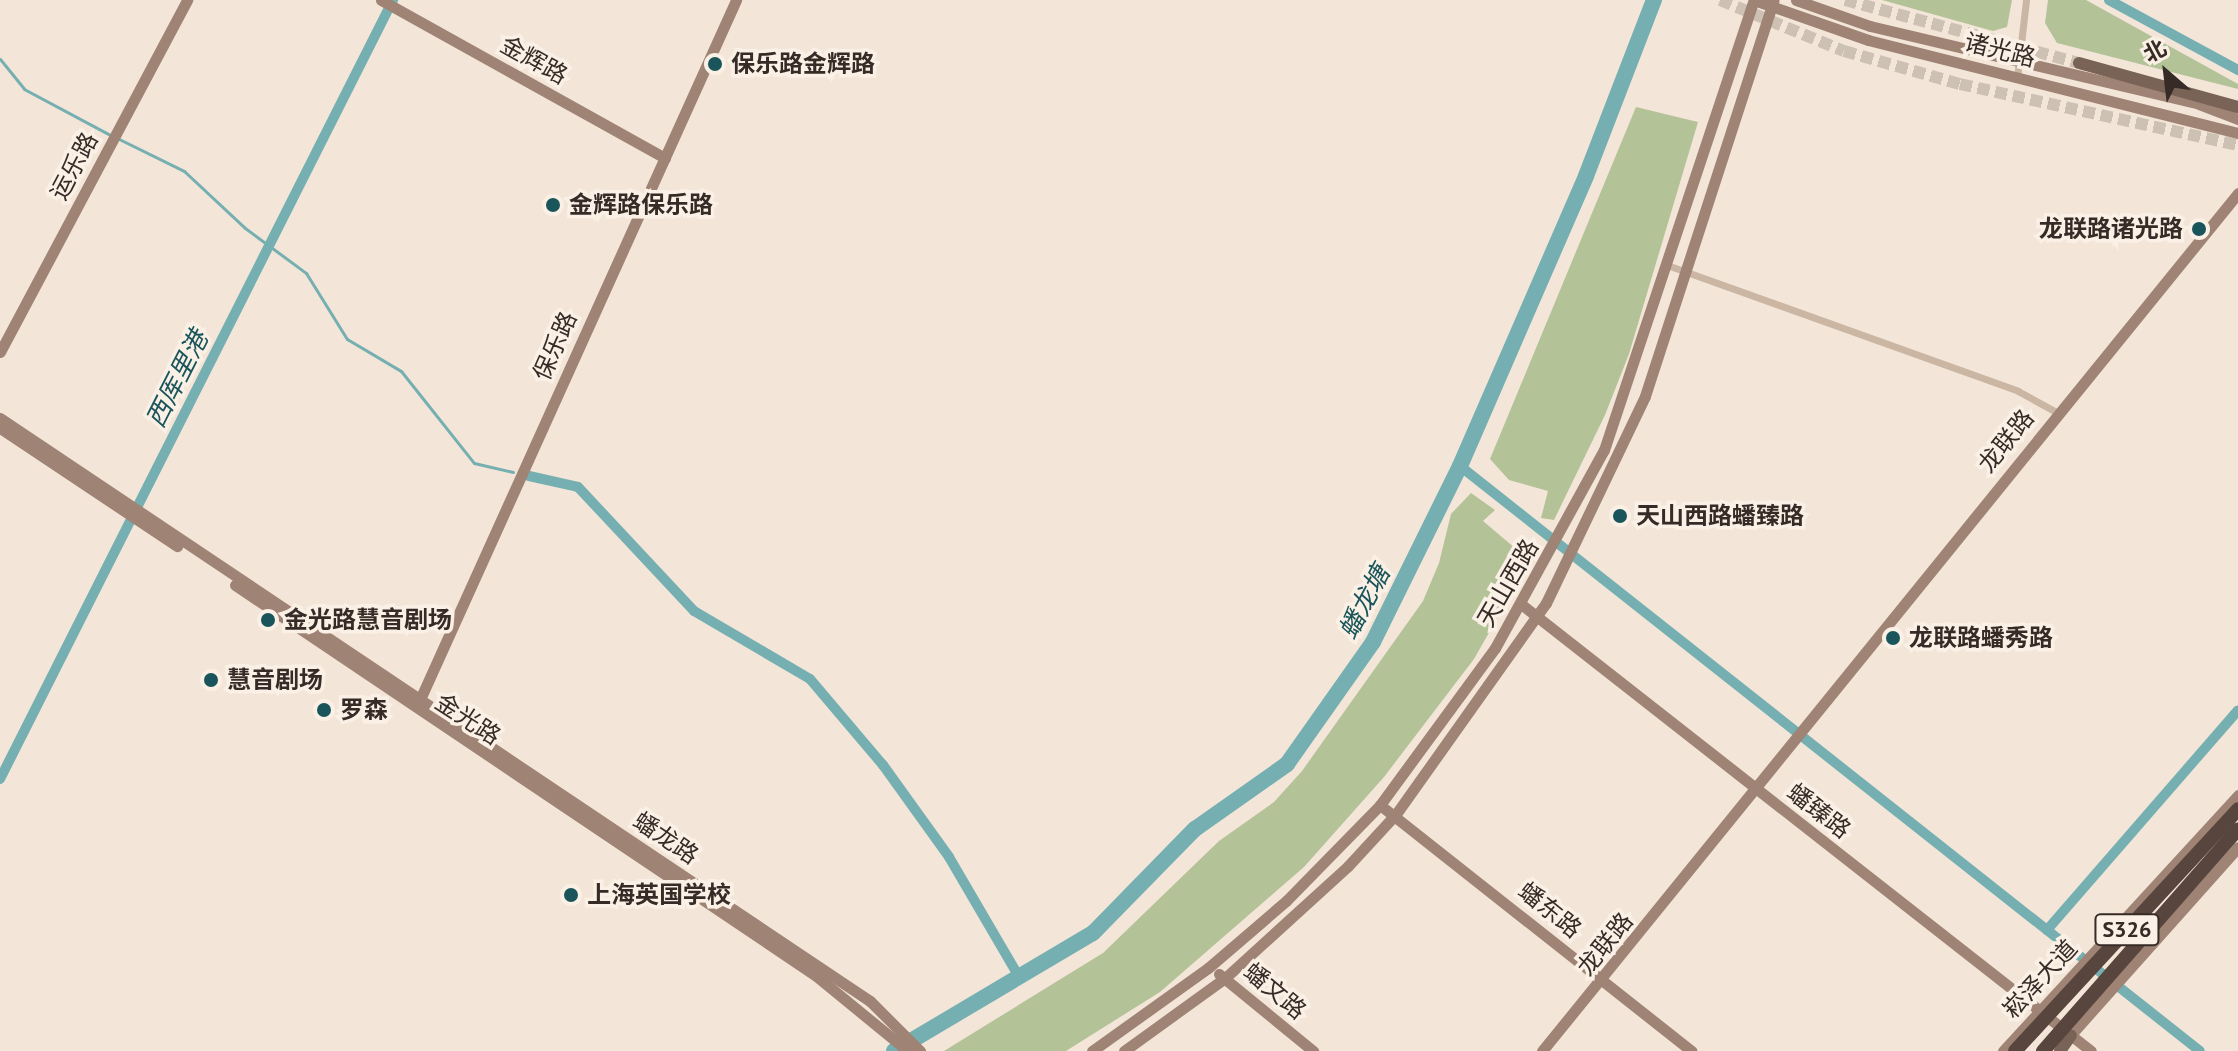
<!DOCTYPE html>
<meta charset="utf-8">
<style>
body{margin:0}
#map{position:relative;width:2238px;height:1051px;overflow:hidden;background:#f3e6d8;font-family:"PT Sans","Noto Sans SC",sans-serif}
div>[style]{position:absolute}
.green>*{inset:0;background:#b4c298}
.stream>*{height:3px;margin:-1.5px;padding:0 1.5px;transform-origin:1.5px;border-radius:1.5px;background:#76afb1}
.canal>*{height:10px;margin:-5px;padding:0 5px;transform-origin:5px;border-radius:5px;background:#76afb1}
.river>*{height:16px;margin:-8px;padding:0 8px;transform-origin:8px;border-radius:8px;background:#76afb1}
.primary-tunnel>*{height:12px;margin-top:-6px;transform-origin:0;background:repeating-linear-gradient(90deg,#cdc1b4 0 12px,transparent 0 18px)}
.street>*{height:7px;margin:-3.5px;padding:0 3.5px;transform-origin:3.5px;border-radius:3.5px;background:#cbb6a4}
.secondary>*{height:11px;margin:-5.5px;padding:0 5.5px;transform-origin:5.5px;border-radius:5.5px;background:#9f8475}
.primary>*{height:12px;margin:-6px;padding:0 6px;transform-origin:6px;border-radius:6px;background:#796256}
.highway-bridge>*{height:14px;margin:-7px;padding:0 7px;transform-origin:7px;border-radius:7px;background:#58453d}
.dots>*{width:22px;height:22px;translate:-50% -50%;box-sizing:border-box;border:4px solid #faf0e5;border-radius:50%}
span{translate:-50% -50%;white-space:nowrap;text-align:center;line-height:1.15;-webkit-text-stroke:7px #faf0e5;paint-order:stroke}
.shield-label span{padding:2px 6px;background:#faf0e5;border:2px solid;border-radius:6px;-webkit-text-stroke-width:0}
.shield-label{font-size:22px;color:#362b26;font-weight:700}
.street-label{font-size:24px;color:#362b26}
.poi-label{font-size:24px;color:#362b26;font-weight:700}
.left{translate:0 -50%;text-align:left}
.right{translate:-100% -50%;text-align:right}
.water-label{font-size:26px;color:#19555a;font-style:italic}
.north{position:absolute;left:2126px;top:32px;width:80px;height:80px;-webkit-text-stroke:6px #faf0e5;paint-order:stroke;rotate:332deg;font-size:22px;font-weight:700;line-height:32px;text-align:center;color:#362b26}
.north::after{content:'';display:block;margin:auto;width:28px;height:36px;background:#362b26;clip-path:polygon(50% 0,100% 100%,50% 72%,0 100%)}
</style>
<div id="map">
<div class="green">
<div style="clip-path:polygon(1882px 0,2012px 0,2007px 27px,1993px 31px)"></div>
<div style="clip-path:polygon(2048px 0,2086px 0,2238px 84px,2238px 89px,2057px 43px,2045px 23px)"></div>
<div style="clip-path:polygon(1636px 107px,1698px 122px,1629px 354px,1605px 415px,1554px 520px,1541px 518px,1548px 491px,1509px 480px,1490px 459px)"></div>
<div style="clip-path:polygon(1471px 493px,1495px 510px,1483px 521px,1522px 554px,1527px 543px,1537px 548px,1474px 659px,1384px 777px,1304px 867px,1160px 992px,1066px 1051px,944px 1051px,1103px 953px,1219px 841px,1274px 802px,1302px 771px,1423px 601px,1439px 563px,1451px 514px)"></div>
</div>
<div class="stream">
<div style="left:0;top:59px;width:38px;rotate:51deg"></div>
<div style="left:24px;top:89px;width:98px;rotate:28.1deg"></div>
<div style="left:117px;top:138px;width:75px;rotate:26.2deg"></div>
<div style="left:184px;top:171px;width:83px;rotate:43.1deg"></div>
<div style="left:245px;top:228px;width:76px;rotate:36.4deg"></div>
<div style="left:306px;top:273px;width:78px;rotate:58.2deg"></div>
<div style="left:347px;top:339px;width:63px;rotate:30.7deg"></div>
<div style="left:401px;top:371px;width:117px;rotate:51.6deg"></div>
<div style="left:474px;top:463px;width:40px;rotate:13deg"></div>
</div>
<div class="canal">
<div style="left:2109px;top:0;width:147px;rotate:28.5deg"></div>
<div style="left:1460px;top:466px;width:943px;rotate:38.33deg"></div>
<div style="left:529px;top:476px;width:50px;rotate:12.7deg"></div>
<div style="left:578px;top:487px;width:170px;rotate:46.9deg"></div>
<div style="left:694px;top:611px;width:134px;rotate:30.4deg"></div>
<div style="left:810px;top:679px;width:113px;rotate:49.7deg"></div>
<div style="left:883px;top:765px;width:113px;rotate:54.3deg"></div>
<div style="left:949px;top:857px;width:139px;rotate:59.7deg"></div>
<div style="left:0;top:779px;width:873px;rotate:-63.23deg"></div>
<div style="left:2047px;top:930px;width:291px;rotate:-49deg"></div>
</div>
<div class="river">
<div style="left:894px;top:1051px;width:231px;rotate:-30.7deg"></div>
<div style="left:1093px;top:933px;width:146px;rotate:-45.6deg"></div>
<div style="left:1195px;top:829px;width:113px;rotate:-35.2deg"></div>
<div style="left:1287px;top:764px;width:149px;rotate:-54.8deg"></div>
<div style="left:1373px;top:642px;width:196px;rotate:-63.7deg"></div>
<div style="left:1460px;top:466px;width:316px;rotate:-66.5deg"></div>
<div style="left:1586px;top:176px;width:189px;rotate:-68.9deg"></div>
</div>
<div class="primary-tunnel">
<div style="left:1720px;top:0;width:134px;rotate:22.4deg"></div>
<div style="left:1844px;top:51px;width:121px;rotate:15.9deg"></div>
<div style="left:1960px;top:84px;width:285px;rotate:12.4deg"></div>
<div style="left:1845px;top:0;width:242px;rotate:15.1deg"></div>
</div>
<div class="street">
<div style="left:2017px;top:78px;width:79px;rotate:-83.4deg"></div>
<div style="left:1667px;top:265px;width:373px;rotate:19.7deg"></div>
<div style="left:2018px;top:391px;width:46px;rotate:28.8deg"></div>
</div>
<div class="secondary">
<div style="left:381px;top:0;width:325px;rotate:29.1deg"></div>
<div style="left:1754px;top:0;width:121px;rotate:19.3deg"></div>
<div style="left:1868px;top:40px;width:382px;rotate:14.1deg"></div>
<div style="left:1796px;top:0;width:78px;rotate:19.4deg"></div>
<div style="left:1870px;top:26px;width:338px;rotate:13.3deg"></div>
<div style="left:2199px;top:104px;width:42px;rotate:21deg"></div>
<div style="left:0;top:352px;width:399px;rotate:-62deg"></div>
<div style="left:0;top:418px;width:1047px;rotate:33.83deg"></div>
<div style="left:870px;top:1001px;width:71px;rotate:45deg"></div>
<div style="left:0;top:428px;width:213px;rotate:33.7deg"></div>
<div style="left:235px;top:585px;width:699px;rotate:33.92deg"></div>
<div style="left:815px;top:975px;width:120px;rotate:39.3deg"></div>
<div style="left:1521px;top:604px;width:724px;rotate:38.1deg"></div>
<div style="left:417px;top:706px;width:775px;rotate:-65.68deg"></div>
<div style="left:1380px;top:805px;width:397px;rotate:38.3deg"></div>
<div style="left:1219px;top:974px;width:122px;rotate:39.3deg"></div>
<div style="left:2067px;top:1039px;width:257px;rotate:-48.3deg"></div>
<div style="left:1092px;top:1051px;width:143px;rotate:-35.6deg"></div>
<div style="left:1208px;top:968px;width:103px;rotate:-40.7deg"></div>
<div style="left:1286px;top:901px;width:134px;rotate:-45.6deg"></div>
<div style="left:1380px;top:805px;width:195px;rotate:-53.8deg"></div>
<div style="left:1495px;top:648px;width:226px;rotate:-61.2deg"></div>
<div style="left:1604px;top:450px;width:474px;rotate:-71.6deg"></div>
<div style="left:1124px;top:1051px;width:125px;rotate:-35.9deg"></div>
<div style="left:1225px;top:978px;width:166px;rotate:-42.3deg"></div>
<div style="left:1348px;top:866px;width:71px;rotate:-47.3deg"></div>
<div style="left:1396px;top:814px;width:259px;rotate:-54.6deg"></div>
<div style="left:1546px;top:603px;width:229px;rotate:-64.4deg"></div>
<div style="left:1645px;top:396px;width:416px;rotate:-72deg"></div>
<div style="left:1542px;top:1051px;width:1105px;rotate:-50.95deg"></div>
<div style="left:2003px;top:1051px;width:348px;rotate:-47.4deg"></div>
</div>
<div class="primary">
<div style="left:2079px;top:63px;width:165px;rotate:15.5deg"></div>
<div style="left:2060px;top:1051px;width:19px;rotate:-55deg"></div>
</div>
<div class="highway-bridge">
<div style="left:2015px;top:1051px;width:329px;rotate:-47.3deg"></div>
<div style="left:2043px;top:1051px;width:295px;rotate:-48.7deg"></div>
</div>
<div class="dots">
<div style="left:715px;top:64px;background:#19555a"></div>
<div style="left:553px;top:205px;background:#19555a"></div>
<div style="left:2199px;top:229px;background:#19555a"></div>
<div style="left:1620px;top:516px;background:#19555a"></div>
<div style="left:268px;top:620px;background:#19555a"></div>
<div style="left:1893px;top:638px;background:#19555a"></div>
<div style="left:211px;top:680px;background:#19555a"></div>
<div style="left:324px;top:710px;background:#19555a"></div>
<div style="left:571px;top:895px;background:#19555a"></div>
</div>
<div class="shield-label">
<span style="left:2127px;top:930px">S326</span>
</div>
<div class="street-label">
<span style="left:2000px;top:50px;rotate:14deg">诸光路</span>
<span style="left:534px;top:60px;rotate:29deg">金辉路</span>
<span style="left:74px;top:166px;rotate:-62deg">运乐路</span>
<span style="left:555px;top:346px;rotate:-66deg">保乐路</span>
<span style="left:2006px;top:441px;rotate:-51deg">龙联路</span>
<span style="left:1508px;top:583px;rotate:-60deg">天山西路</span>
<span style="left:468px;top:719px;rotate:33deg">金光路</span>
<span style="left:1819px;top:811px;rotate:38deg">蟠臻路</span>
<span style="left:666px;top:838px;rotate:34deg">蟠龙路</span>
<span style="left:1550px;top:910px;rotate:39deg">蟠东路</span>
<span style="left:1605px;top:944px;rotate:-51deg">龙联路</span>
<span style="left:2040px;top:979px;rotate:-47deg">崧泽大道</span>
<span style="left:1275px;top:991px;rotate:40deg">蟠文路</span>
</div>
<div class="poi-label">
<span class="left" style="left:731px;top:64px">保乐路金辉路</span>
<span class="left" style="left:569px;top:205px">金辉路保乐路</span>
<span class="right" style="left:2183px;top:229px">龙联路诸光路</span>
<span class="left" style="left:1636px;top:516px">天山西路蟠臻路</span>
<span class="left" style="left:284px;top:620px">金光路慧音剧场</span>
<span class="left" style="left:1909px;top:638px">龙联路蟠秀路</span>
<span class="left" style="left:227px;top:680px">慧音剧场</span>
<span class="left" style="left:340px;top:710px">罗森</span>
<span class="left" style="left:587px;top:895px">上海英国学校</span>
</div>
<div class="water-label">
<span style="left:177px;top:379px;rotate:-63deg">西厍里港</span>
<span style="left:1364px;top:602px;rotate:-62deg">蟠龙塘</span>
</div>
<div class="north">北</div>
</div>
